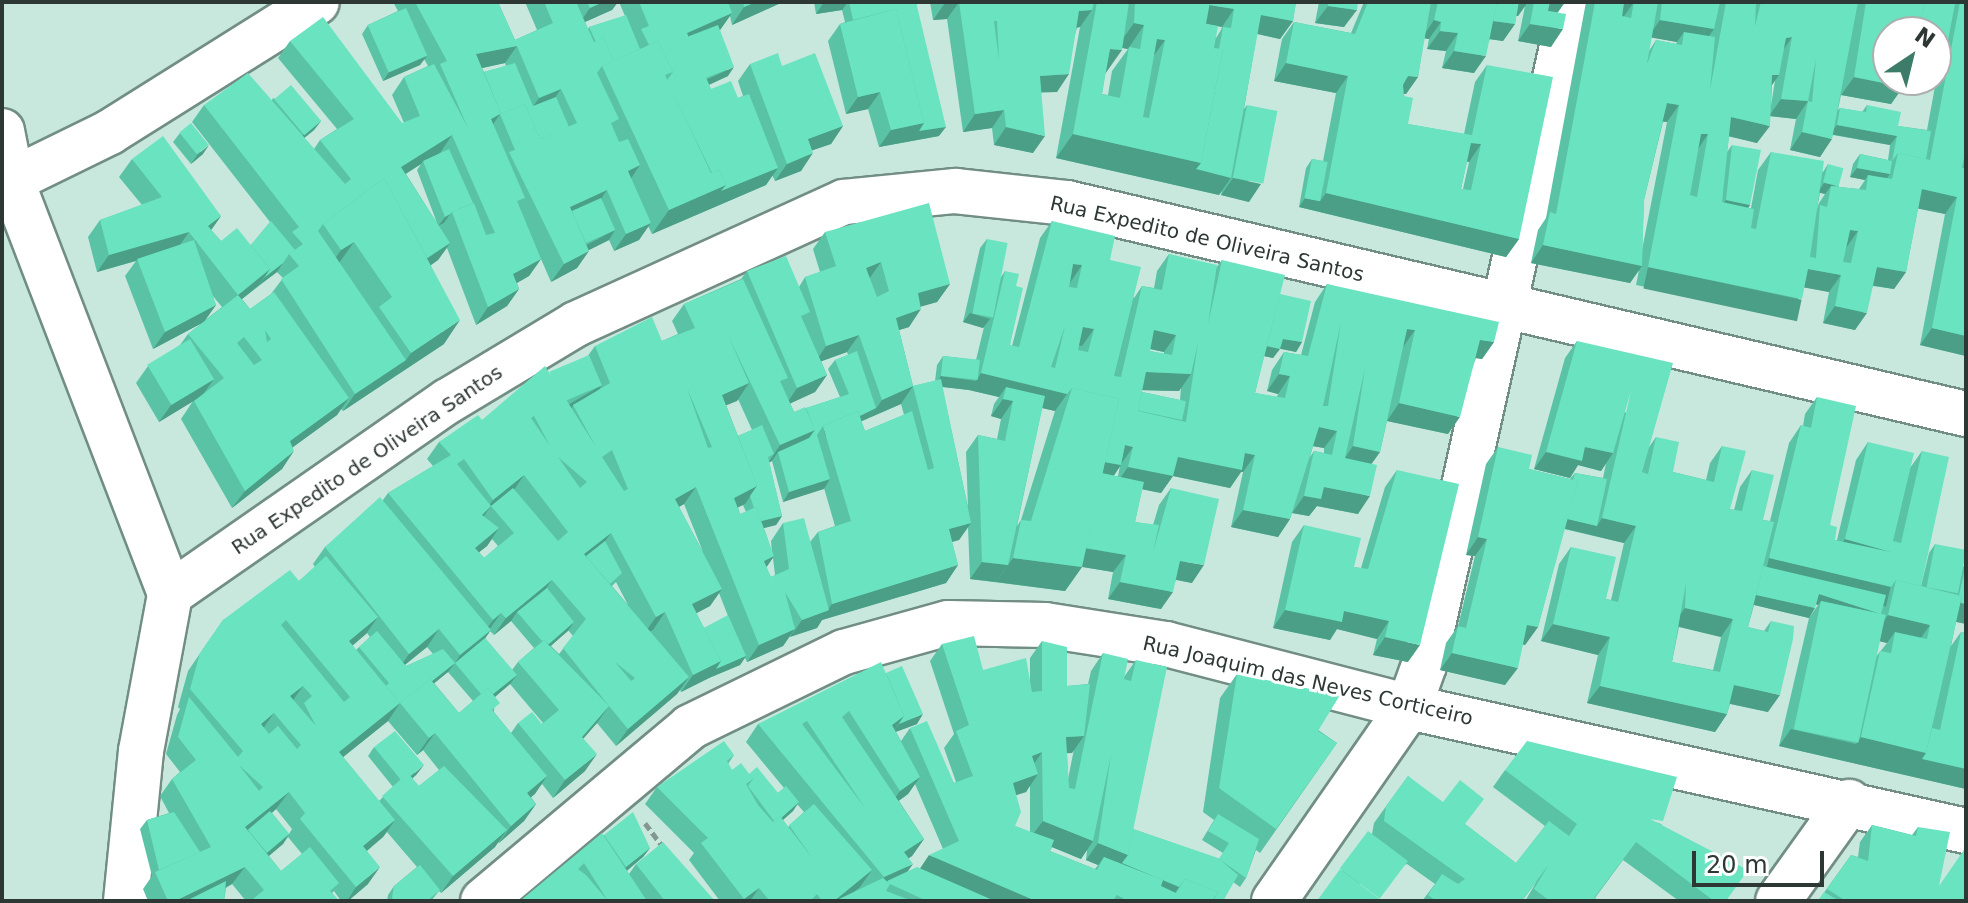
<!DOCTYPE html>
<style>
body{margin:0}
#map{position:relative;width:1968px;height:903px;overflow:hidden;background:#c9e8dd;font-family:"DejaVu Sans",sans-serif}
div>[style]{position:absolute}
.path>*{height:5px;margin-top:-2.5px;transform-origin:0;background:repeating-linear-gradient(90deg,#829890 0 8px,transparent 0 12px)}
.roads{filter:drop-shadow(2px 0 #728e84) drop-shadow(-2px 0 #728e84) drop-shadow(0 2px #728e84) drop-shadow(0 -2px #728e84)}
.minor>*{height:44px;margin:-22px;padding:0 22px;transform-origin:22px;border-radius:22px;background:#fff}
.wall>*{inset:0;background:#5bc3a5}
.shaded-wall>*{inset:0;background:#4a9f86;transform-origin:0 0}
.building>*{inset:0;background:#6ae3c0;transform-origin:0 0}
span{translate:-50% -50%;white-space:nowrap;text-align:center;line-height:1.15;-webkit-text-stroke:6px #fff;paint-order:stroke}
.street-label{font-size:20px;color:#2d3834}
.frame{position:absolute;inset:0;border:4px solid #2d3834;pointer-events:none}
.north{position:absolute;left:1872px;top:16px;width:80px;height:80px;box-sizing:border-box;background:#fff;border:2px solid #abafae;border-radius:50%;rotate:35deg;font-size:22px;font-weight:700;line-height:32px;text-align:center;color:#2d3834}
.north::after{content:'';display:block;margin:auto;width:28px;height:36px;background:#3d7c69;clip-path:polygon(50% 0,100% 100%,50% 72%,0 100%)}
.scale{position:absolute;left:1692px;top:851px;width:132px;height:36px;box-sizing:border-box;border:4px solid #2d3834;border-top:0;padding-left:10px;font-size:24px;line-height:28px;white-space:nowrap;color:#2d3834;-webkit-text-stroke:6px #fff;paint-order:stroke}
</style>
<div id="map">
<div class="path">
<div style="left:645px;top:823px;width:30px;rotate:53deg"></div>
</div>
<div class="roads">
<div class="minor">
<div style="left:2px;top:131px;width:52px;rotate:78.9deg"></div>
<div style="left:12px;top:182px;width:441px;rotate:69deg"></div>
<div style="left:170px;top:594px;width:338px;rotate:-34.8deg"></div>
<div style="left:448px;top:401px;width:149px;rotate:-31deg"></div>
<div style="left:576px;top:324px;width:294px;rotate:-24.5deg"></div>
<div style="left:844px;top:202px;width:112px;rotate:-5.7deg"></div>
<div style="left:955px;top:191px;width:113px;rotate:6.1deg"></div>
<div style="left:1067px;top:203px;width:923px;rotate:13.21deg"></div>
<div style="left:2px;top:185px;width:120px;rotate:-26.1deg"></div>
<div style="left:110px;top:132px;width:244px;rotate:-32.1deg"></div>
<div style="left:126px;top:901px;width:151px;rotate:-84.3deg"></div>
<div style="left:141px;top:751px;width:160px;rotate:-79.5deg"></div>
<div style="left:483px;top:901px;width:270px;rotate:-40deg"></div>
<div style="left:690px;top:727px;width:171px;rotate:-26deg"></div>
<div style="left:844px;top:652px;width:108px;rotate:-15.6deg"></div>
<div style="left:948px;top:623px;width:97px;rotate:1.2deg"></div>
<div style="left:1045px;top:625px;width:122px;rotate:8.9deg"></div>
<div style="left:1166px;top:644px;width:251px;rotate:14.5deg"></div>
<div style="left:1409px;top:707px;width:571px;rotate:12.55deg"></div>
<div style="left:1274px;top:901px;width:236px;rotate:-55.2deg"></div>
<div style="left:1409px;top:707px;width:45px;rotate:-70.3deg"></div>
<div style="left:1424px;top:665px;width:679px;rotate:-77.42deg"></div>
<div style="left:1778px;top:901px;width:122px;rotate:-54.4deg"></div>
</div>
</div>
<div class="wall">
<div style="clip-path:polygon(evenodd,393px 2px,498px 2px,515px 40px,537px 30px,525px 2px,618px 2px,612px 10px,585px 22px,588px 29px,589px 27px,625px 16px,619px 2px,783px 2px,732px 25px,730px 16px,720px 30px,728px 76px,709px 85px,711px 89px,738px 98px,743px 96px,738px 81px,750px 64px,782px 66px,843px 126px,831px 144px,812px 150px,801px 171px,775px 181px,772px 175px,766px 185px,652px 234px,648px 226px,639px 240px,614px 251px,609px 240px,589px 250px,577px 268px,551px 282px,541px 259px,529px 276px,517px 283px,519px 289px,507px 306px,476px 325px,447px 248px,438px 260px,431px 265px,444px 344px,343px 411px,341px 409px,337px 415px,293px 447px,282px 469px,232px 508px,181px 419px,193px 401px,159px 422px,136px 383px,148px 366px,180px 345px,188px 334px,202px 323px,153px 349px,125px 276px,136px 261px,97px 272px,88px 237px,100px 220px,142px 205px,119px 177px,132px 159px,221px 216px,211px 230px,221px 241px,251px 245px,270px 222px,192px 122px,204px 105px,272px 100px,273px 98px,321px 121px,314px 130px,304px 138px,314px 149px,320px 140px,337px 129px,278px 58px,290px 41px,402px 123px,404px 123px,392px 95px,404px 77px,428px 66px,424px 59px,420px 65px,383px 81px,362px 34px,368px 25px,398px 11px,393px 2px,505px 63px,506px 66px,484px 72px,482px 68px,505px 63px,393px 2px,421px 164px,417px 170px,437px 223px,406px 174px,421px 164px,393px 2px,277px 272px,283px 278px,271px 294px,250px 309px,242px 299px,277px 272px,393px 2px,212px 295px,222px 307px,204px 321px,216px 305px,212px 295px)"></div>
<div style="clip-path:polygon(814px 2px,916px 2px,939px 136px,879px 147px,868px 109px,846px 114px,828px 41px,840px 24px,845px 22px,842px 10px,816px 14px)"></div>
<div style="clip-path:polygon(evenodd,930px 2px,1296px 2px,1293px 21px,1280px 39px,1257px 34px,1244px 109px,1247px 105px,1249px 202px,1221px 195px,1222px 191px,1219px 195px,1056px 158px,1080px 27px,1077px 28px,1057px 92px,1041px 92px,1033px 153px,994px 145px,992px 128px,963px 132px,947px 19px,933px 20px,930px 2px,1206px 24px,1222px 27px,1221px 30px,1216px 38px,1206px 24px,930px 2px,1122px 48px,1128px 49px,1112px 71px,1108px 95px,1102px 94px,1105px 74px,1122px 48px)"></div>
<div style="clip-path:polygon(1319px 2px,1358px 2px,1344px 27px,1315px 23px)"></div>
<div style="clip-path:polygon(evenodd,1364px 2px,1565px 2px,1558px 12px,1551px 47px,1518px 41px,1525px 6px,1518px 16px,1516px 16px,1515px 24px,1503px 41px,1490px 39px,1474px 73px,1442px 68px,1446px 51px,1427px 49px,1429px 39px,1424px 38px,1418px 77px,1406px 94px,1404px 94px,1408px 124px,1464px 134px,1475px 82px,1487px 65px,1519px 239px,1506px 257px,1299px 207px,1306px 168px,1312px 159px,1323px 161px,1336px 93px,1274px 81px,1282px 39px,1294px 22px,1351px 33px,1364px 2px,1467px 161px,1469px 162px,1463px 189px,1461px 189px,1467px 161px)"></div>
<div style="clip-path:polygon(evenodd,1586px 2px,1946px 2px,1955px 4px,1956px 2px,1966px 2px,1966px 356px,1920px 345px,1945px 214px,1918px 208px,1906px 272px,1894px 289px,1873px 286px,1855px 330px,1823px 323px,1829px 292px,1804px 287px,1790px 317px,1636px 285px,1639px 270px,1630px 283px,1531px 263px,1538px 230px,1546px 218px,1586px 2px,1888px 32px,1936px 70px,1938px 70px,1927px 130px,1898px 126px,1867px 105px,1862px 112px,1840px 108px,1838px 110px,1841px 95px,1891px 104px,1903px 87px,1888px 32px,1586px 2px,1651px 37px,1677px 42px,1676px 44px,1656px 40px,1649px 51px,1651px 37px,1586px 2px,1775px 80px,1771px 106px,1772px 85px,1775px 80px,1586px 2px,1770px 116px,1796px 119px,1790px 150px,1820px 157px,1833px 135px,1890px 145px,1888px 160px,1860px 154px,1853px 164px,1850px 177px,1865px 180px,1859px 189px,1839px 187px,1828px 164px,1823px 172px,1771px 152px,1758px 170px,1751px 208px,1748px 208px,1750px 205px,1732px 145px,1727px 152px,1729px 136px,1757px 143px,1770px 116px,1586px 2px,1663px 122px,1667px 122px,1642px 250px,1644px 200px,1663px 122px,1586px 2px,1820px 193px,1825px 194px,1819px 203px,1817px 209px,1820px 193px)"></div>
<div style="clip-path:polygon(180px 133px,203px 154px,191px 164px,173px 142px)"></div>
<div style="clip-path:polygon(evenodd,1052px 221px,1110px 260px,1134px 298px,1142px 286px,1154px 288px,1157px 271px,1169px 254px,1216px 268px,1222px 260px,1280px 294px,1302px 342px,1296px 352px,1280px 348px,1273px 358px,1264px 356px,1255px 393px,1277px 397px,1278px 394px,1267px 391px,1272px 370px,1284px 352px,1301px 355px,1315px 302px,1327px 284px,1494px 342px,1482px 359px,1476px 358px,1448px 434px,1387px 421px,1380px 452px,1371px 464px,1358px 514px,1317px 506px,1309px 516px,1292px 513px,1290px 519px,1278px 537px,1231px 527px,1243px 472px,1241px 472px,1230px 488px,1173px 476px,1161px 493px,1142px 489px,1135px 522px,1153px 525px,1159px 505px,1171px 488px,1192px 583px,1176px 580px,1161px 609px,1108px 599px,1113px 572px,1082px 567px,1065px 591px,970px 579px,968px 527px,959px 540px,952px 542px,958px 565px,946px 583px,822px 620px,817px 628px,789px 637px,783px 646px,747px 662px,745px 658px,740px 665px,709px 678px,681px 692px,680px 690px,677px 694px,616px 746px,597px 723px,583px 738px,585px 771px,553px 798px,542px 784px,531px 797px,536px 804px,524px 821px,499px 843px,498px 842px,495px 847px,441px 893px,439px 891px,431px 901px,387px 901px,388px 895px,394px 886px,417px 867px,387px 832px,383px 837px,367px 851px,368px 884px,348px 901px,341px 901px,334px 891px,332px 893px,339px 901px,246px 901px,232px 884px,226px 888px,224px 901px,148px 901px,143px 889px,152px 876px,140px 829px,147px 820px,169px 813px,160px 796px,172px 779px,180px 772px,166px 754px,177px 715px,180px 709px,178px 707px,188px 671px,223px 620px,299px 581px,315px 567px,313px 564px,325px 547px,383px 500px,388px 493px,433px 466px,427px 459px,439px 442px,482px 420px,587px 357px,595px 346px,662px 341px,678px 334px,672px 321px,684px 304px,741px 279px,747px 271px,799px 287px,805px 277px,820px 272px,813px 249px,825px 232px,950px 284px,937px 302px,921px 306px,909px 327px,899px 330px,913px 386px,901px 404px,861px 421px,865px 431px,904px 415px,901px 404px,913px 386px,935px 381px,937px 365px,943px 356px,976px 360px,984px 327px,983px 328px,963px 322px,980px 248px,987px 239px,999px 280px,1005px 271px,1016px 286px,1010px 345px,1012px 346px,1040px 238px,1052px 221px,1150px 349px,1164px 352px,1164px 354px,1150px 351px,1150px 349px,1052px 221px,847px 352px,848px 355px,835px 360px,828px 369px,840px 397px,794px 412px,790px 403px,815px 392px,827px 375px,821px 361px,847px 352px,1052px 221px,942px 387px,969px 390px,999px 397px,994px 404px,991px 416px,1001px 419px,997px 439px,978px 435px,966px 452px,968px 507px,942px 387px,1052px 221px,1181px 387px,1180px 400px,1142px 392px,1142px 390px,1179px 391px,1181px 387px,1052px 221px,738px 399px,752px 430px,738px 436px,726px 405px,738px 399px,1052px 221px,1042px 408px,1055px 411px,1021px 520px,1017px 526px,1042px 408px,1052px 221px,1313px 446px,1324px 448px,1324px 453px,1314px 451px,1310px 457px,1313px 446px,1052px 221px,772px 461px,783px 502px,824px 488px,835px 526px,818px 532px,810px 542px,783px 523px,771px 541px,772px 552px,764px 528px,776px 525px,782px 516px,769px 462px,772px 461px,1052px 221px,1120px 466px,1118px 476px,1114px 476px,1120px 466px,1052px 221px,684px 504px,703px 552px,679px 507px,684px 504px,1052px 221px,743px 505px,746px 512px,740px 514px,738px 507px,743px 505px,1052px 221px,492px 539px,498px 546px,484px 558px,479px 552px,487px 546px,492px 539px,1052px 221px,773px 558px,775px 575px,771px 577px,766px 567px,773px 558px,1052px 221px,616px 582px,628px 605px,612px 586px,616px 582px,1052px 221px,719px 593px,728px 616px,704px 628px,696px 613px,710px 606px,719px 593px,1052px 221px,511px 621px,534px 648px,518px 662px,512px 670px,485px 638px,490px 631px,494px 635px,511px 621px,1052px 221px,568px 630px,573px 636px,559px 654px,551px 646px,568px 630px,1052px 221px,367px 633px,370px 637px,356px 650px,352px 645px,367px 633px,1052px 221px,427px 647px,433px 654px,406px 666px,405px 665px,427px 647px,1052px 221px,448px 672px,473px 701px,459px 713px,434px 683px,448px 672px,1052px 221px,510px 684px,543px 723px,542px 724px,518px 723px,511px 733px,494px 712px,495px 696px,510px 684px,1052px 221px,388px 721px,417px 755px,423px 750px,439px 770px,419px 786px,412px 779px,417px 774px,374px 747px,368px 756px,393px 787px,379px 801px,343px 757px,388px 721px,1052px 221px,276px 809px,292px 829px,289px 834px,272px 813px,276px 809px,1052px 221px,288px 837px,302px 854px,281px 871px,269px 856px,283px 844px,288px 837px)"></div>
<div style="clip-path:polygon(evenodd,1577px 341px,1649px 447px,1656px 437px,1673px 472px,1706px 480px,1710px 463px,1722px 446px,1730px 509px,1734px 510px,1740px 487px,1752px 470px,1763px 520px,1770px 521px,1789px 443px,1801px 425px,1803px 426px,1805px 414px,1817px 397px,1830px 525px,1835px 540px,1837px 540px,1856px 460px,1868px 442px,1910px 468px,1922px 451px,1921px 586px,1929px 553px,1935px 544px,1961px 570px,1966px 563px,1966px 624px,1956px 622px,1951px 646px,1961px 632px,1966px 633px,1966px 789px,1779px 746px,1809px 618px,1818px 605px,1816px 604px,1809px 618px,1754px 605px,1748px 627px,1764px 631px,1771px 621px,1768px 712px,1730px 704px,1727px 714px,1715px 732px,1587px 703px,1598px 655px,1541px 641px,1559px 564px,1571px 547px,1606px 599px,1611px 600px,1624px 543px,1564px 529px,1538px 627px,1525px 645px,1523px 644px,1505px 685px,1440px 670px,1446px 643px,1458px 626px,1475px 556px,1466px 555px,1486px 464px,1498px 447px,1529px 469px,1570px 479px,1575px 473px,1603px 478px,1606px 463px,1601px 471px,1578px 465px,1570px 478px,1534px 469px,1565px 358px,1577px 341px,1679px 627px,1721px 637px,1713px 670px,1672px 662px,1679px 627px,1577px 341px,1879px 641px,1887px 643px,1875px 658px,1879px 641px)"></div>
<div style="clip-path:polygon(1397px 470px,1408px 662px,1373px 655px,1377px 639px,1337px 629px,1330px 640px,1273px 628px,1292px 542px,1304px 525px,1354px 567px,1361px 568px,1385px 487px)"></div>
<div style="clip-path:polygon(evenodd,1042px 641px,1067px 686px,1088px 684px,1091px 671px,1103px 653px,1124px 677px,1136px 660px,1133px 829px,1219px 859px,1223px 853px,1202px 840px,1214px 820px,1203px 812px,1220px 698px,1237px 674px,1337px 743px,1260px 853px,1256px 850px,1246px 878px,1240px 887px,1233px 882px,1223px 901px,720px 901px,689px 860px,694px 853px,645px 804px,657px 787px,734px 755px,728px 764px,732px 770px,749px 774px,778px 793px,784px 788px,746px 742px,758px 724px,886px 673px,917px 724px,896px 732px,901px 741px,910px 728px,954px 783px,956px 782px,944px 748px,954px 734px,930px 661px,942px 644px,983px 670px,1030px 680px,1030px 658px,1042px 641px,1074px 749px,1068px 779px,1067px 753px,1072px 753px,1074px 749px,1042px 641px,915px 784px,943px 849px,920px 869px,907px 872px,909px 858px,912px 856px,924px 839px,899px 801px,908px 794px,915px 784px,1042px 641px,1030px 785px,1030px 832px,1015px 826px,1016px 795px,1026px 792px,1030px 785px,1042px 641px,797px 804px,804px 812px,788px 827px,783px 820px,793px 811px,797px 804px,1042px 641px,1052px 847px,1081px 859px,1087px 850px,1086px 860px,1098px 865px,1095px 869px,1050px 851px,1052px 847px)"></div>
<div style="clip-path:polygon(1505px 770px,1661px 824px,1726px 901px,1679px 901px,1623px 860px,1595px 898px,1599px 901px,1525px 901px,1537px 881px,1522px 901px,1422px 901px,1435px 884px,1407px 864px,1317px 901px,1372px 834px,1374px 823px,1408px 776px,1465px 824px,1516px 863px,1545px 826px,1493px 787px)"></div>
<div style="clip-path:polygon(1872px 825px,1912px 835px,1918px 827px,1939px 886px,1966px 901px,1818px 901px,1851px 855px,1858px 857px,1860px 842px)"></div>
<div style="clip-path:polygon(604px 835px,650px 848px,643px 857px,627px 871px,629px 874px,636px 864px,715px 901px,520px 901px)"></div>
</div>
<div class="shaded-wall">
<div style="clip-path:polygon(603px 2px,618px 2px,612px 10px,578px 25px,590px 8px)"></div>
<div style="clip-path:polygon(756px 2px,783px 2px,732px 25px,744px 7px)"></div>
<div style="clip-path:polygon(824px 2px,848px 2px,842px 10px,816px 14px)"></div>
<div style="clip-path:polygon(959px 2px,947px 19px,933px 20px,945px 3px)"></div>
<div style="clip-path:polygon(1192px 2px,1234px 9px,1222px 27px,1180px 18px)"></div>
<div style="clip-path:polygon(1517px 2px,1528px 2px,1518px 16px,1508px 15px)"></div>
<div style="clip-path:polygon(1545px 2px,1565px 2px,1558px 12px,1539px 10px)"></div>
<div style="clip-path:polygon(1624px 2px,1634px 2px,1622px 19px)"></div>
<div style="clip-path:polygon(1328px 6px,1357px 10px,1344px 27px,1315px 23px)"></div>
<div style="clip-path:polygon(1092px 10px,1080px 27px,1067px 29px,1079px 11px)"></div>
<div style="clip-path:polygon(732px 13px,720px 30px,683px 47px,687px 33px)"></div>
<div style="clip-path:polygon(1261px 15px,1293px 21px,1280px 39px,1249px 32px)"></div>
<div style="clip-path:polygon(1434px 20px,1441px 22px,1429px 39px,1422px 38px)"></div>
<div style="clip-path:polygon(1660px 20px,1714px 29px,1702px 46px,1684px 32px,1677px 42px,1648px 37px)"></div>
<div style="clip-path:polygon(1493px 21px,1515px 24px,1503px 41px,1481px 38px)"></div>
<div style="clip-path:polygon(1134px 23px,1144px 25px,1128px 49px,1117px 47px)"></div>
<div style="clip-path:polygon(1530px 24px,1563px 29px,1551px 47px,1518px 41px)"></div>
<div style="clip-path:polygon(1440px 31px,1458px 33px,1446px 51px,1427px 49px)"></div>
<div style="clip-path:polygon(1792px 37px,1780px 55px,1786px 38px)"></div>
<div style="clip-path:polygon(1157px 39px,1165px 40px,1148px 64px)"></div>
<div style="clip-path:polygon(517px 46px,505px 63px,464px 72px,476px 54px)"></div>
<div style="clip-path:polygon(1110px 49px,1122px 50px,1105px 74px)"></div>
<div style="clip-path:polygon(1454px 51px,1486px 56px,1474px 73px,1442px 68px)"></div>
<div style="clip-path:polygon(427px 56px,420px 65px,383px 81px,389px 72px)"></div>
<div style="clip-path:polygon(1936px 60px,1944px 61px,1938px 70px,1936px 70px)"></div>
<div style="clip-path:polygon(1286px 63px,1348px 76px,1336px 93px,1274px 81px)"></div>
<div style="clip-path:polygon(734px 67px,728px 76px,693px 92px,699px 83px)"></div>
<div style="clip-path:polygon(1069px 74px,1057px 92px,1028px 93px,1040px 76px)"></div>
<div style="clip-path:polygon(1772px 75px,1779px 75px,1767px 92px)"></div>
<div style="clip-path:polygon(1408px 76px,1418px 77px,1406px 94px,1395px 93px)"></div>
<div style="clip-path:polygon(1854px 77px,1903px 87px,1891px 104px,1841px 95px)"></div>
<div style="clip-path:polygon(561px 89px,549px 106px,527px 115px,539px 98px)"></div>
<div style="clip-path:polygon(880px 92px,868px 109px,846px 114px,858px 97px)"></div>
<div style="clip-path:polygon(1781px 99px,1808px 101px,1796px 119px,1769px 116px)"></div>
<div style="clip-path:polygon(1667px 103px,1679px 105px,1667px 122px,1655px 120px)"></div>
<div style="clip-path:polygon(1004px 110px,992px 128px,963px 132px,975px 114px)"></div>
<div style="clip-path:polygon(500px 114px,488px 132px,491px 119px)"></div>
<div style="clip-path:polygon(1731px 117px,1770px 126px,1757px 143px,1719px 134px)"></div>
<div style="clip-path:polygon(321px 121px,314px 130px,297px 144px,303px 135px)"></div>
<div style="clip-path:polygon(924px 123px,946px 127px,939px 136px,879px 147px,891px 130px)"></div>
<div style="clip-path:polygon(1837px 125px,1897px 136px,1890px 145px,1830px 134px)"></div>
<div style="clip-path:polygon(843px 126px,831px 144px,796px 156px,808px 139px)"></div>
<div style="clip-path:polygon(1006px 127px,1045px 136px,1033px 153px,994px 145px)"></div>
<div style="clip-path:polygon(1802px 132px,1832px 139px,1820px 157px,1790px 150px)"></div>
<div style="clip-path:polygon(1073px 134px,1201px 163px,1231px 178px,1219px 195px,1056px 158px)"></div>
<div style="clip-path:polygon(1701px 134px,1708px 134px,1696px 152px)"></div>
<div style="clip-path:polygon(452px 135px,440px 153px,424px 163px,423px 161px,421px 164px,389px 184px,401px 167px)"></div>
<div style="clip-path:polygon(1471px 143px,1481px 144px,1469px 162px,1459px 160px)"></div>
<div style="clip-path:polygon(209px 145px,203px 154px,191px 164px,197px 155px)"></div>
<div style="clip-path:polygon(813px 153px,801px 171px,775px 181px,787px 164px)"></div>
<div style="clip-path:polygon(640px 165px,628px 183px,628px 171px)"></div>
<div style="clip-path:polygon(778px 168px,766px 185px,652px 234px,669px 210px,726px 185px)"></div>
<div style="clip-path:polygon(1857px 168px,1890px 174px,1883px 183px,1868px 175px,1865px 180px,1850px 177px)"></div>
<div style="clip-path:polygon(1233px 178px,1261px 184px,1249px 202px,1221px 195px)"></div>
<div style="clip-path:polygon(1824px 183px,1839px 186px,1831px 186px,1825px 194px,1818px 192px)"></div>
<div style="clip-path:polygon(1922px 189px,1957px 197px,1945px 214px,1910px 207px)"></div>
<div style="clip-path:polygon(607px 190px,595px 208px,565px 216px,570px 207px)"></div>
<div style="clip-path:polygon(1326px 193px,1519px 239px,1506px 257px,1299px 207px,1305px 198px,1320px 201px)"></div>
<div style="clip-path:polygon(1726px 200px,1750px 205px,1744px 214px,1719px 209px)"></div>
<div style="clip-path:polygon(450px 214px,444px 223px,438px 226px,445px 217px)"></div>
<div style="clip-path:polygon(221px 216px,209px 233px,195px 243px,208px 226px)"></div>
<div style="clip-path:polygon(651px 223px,639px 240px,614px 251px,626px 234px)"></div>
<div style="clip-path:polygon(615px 230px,609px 240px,573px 258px,579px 249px)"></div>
<div style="clip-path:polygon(1850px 230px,1858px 231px,1846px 248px)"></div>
<div style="clip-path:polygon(189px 232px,177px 249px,97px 272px,109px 255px)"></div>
<div style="clip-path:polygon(354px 242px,337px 266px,324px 274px,341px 250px)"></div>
<div style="clip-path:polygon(450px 243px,438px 260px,410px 280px,422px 262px)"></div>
<div style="clip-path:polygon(1543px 245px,1642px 266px,1630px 283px,1531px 263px)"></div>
<div style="clip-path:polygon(589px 251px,577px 268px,551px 282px,564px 264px)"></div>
<div style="clip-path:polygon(541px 259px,529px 276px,501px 292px,513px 274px)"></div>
<div style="clip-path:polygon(881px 262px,869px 279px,866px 268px)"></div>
<div style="clip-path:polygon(283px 263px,277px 272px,258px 286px,265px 277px)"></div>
<div style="clip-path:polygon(1073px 264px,1082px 265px,1070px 283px)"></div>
<div style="left:1648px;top:267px;width:157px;height:22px;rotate:12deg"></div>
<div style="clip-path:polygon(1877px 267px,1906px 272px,1894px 289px,1864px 284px)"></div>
<div style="clip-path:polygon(270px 269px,258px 286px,226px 312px,238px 295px)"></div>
<div style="clip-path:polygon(1808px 269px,1841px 275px,1829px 292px,1796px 286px)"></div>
<div style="clip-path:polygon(950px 284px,937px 302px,906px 311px,918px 293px)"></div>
<div style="clip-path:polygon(519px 289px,507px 306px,476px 325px,488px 307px)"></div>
<div style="clip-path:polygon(216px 305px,204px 322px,153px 349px,165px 332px)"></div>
<div style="clip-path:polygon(1835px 306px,1867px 313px,1855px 330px,1823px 323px)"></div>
<div style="clip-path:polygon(921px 309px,909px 327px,884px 335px,896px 318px)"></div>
<div style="clip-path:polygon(970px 313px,990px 319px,983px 328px,963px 322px)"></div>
<div style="clip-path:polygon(460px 320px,444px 344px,394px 377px,411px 353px)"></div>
<div style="clip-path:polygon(1083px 327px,1094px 329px,1082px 346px,1071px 344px)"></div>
<div style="clip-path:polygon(1932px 328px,1966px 336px,1966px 356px,1920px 345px)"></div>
<div style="clip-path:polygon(1407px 329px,1415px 330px,1403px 347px)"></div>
<div style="clip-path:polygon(1154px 330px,1176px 335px,1164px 352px,1142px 347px)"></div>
<div style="clip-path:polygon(859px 335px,847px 352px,814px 364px,826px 346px)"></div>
<div style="clip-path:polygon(1283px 339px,1302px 342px,1296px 352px,1276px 348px)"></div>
<div style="clip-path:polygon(1480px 340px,1494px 342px,1482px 359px,1468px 357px)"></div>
<div style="clip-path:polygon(1265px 346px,1280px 349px,1273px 358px,1259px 355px)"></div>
<div style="clip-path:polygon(406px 360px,394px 377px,343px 411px,355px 394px)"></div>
<div style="clip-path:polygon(1146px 372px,1191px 374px,1179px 391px,1133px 390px)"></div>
<div style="clip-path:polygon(981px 373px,1067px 394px,1055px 411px,1004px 399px,1006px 387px,999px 397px,969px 390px,935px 386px,941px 376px,976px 381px)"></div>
<div style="clip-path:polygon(1279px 374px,1290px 376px,1278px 394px,1267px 391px)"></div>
<div style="clip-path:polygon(827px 375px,815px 392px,785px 406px,797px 388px)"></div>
<div style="clip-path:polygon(214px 379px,202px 396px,159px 422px,171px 405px)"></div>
<div style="clip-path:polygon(749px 383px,737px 401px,710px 412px,722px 395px)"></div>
<div style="clip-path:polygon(602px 385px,596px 394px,573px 405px,572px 408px,561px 409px)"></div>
<div style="clip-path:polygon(913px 386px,901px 404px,869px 418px,882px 400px)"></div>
<div style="clip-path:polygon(349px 398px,337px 415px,278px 458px,290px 441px)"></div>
<div style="clip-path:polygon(1003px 399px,1013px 401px,1001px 419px,991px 416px)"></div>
<div style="clip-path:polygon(1399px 403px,1460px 417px,1448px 434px,1387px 421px)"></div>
<div style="clip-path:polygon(876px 408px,869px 418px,826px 437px,824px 431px)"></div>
<div style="clip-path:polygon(1319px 427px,1337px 431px,1324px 448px,1306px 445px)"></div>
<div style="clip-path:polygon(815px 430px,803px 447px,778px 452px,772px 461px,768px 463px,780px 445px)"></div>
<div style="clip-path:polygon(1125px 445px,1133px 447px,1121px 464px)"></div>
<div style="clip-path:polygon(1353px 446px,1380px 452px,1368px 469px,1341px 464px)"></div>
<div style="clip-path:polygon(1585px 447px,1613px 453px,1601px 471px,1578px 465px,1570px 478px,1534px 469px,1546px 452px)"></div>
<div style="clip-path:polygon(294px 451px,282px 469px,232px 508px,245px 491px)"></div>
<div style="clip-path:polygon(1245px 453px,1255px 455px,1243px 472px,1241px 472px,1230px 488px,1173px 476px,1161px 493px,1116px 484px,1128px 467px,1178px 457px)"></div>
<div style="clip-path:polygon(1102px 462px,1121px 465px,1109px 482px,1098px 480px)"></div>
<div style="clip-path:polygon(524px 475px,512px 493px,491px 506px,479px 523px,469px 533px,493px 500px)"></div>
<div style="clip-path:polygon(830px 479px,824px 489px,783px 502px,789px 492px)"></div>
<div style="clip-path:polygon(757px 486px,745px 504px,722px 515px,734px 498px)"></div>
<div style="clip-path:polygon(696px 487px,684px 504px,663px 516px,675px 499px)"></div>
<div style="clip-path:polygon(1324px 487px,1370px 496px,1358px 514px,1317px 506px,1309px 516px,1292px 513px,1304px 496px)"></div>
<div style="clip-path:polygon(1243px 510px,1290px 519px,1278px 537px,1231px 527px)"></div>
<div style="clip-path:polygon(782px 516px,776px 525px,752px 531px,758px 522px)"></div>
<div style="clip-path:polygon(1565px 518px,1597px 526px,1602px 518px,1636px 526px,1624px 543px,1558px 527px)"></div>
<div style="clip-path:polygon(971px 523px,959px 540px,937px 546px,949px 529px)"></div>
<div style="clip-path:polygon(499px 528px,487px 546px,463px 565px,475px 548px)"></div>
<div style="clip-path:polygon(611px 533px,598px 551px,579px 562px,584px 554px)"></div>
<div style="clip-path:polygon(1478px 537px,1487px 539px,1475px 556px,1466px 555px)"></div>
<div style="clip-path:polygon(1845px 539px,1891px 552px,1833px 556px)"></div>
<div style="clip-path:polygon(1083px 548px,1126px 555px,1113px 572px,1071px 565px)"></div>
<div style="clip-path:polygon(774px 556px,762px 574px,764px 561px)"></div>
<div style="clip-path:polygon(1013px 558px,1082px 567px,1065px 591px,996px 582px)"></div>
<div style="left:1769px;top:558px;width:125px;height:21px;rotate:13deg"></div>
<div style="clip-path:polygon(1180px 561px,1204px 565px,1192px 583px,1168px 578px)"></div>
<div style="clip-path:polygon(982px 562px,1008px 565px,996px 582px,970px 579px)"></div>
<div style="clip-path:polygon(958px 565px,946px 583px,822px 620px,817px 628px,790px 637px,802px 620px,827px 611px,832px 604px)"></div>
<div style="clip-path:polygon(552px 580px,540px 597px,517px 612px,511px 621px,494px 635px,506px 618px)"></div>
<div style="clip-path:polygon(1120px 582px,1173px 592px,1161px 609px,1108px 599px)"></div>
<div style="clip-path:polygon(722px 589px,710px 606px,680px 622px,692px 604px)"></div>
<div style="clip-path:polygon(1753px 594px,1815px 608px,1809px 618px,1746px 603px)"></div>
<div style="clip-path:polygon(1819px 594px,1881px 614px,1821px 601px,1818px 605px,1812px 603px)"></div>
<div style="clip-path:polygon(1958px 602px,1966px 604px,1966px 624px,1915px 612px)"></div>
<div style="clip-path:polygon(1685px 608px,1733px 619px,1721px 637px,1672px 625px)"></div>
<div style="clip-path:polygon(1285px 610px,1344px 611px,1389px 621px,1377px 639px,1337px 629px,1330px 640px,1273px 628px)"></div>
<div style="clip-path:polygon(665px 612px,653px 630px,644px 634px,656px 617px)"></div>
<div style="clip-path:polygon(501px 613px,489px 630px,481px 637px,493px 620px)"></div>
<div style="clip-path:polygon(1888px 615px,1930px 625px,1913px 649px,1895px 632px,1887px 643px,1871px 639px)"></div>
<div style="clip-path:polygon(378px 617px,366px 634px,337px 659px,349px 641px)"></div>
<div style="clip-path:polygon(574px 622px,568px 631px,540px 655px,546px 646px)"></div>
<div style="clip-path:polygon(1553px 624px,1610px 637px,1598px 655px,1541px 641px)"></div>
<div style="clip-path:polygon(1527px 625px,1538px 627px,1525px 645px,1515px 642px)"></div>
<div style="clip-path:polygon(439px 629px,427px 647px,397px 671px,409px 654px)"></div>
<div style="clip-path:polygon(795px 629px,783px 646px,747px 662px,759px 645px)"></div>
<div style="clip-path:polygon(491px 630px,479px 647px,455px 663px,460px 655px)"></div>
<div style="clip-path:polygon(1385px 637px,1420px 645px,1408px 662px,1373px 655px)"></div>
<div style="clip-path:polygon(1452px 653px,1518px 668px,1505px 685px,1440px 670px)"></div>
<div style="clip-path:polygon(746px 656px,740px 665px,709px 678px,681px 692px,693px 675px,721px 661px)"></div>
<div style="clip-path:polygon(455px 663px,448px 672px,404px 708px,402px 705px)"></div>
<div style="clip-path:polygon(517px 675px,510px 684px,480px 710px,486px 700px)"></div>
<div style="clip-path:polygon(689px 677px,677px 694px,616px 746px,628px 729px)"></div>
<div style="clip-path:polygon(1734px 685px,1780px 695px,1768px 712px,1722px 702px)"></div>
<div style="clip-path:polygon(303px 686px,291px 703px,290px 696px)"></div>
<div style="clip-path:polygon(1600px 686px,1727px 714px,1715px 732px,1587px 703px)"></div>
<div style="clip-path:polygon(400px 703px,388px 721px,327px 770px,339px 752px)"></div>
<div style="clip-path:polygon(609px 706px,597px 723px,570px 754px,582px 737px)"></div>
<div style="clip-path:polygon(274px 713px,262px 730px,261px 724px)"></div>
<div style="clip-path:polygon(923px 714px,917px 724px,892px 733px,899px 724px)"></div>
<div style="clip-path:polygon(904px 716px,892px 733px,892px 725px)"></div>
<div style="clip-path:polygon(1791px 729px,1856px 744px,1861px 737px,1926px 753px,1966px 769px,1966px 789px,1779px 746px)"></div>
<div style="clip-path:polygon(435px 733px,423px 750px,417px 755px,429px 738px)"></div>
<div style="clip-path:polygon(1084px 736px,1072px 753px,1054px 754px,1066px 737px)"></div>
<div style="clip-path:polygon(1042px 752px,1030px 770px,1032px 756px)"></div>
<div style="clip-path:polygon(597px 754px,585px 771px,553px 798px,565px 780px)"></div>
<div style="clip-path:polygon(424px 765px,417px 774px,397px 792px,403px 783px)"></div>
<div style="clip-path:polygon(1038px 774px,1026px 792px,1001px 800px,1013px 783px)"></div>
<div style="clip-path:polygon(547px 776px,535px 794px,515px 810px,527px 793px)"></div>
<div style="clip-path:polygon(920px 777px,908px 794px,888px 808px,900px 791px)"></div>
<div style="clip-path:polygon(289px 792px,276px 809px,242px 838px,245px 827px)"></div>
<div style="clip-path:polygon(799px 802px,793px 811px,769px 832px,776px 823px)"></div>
<div style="clip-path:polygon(536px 804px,524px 821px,499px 843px,511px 826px)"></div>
<div style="clip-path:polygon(395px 820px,383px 837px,351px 864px,363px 846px)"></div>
<div style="clip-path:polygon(1043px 821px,1093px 841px,1081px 859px,1030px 838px)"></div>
<div style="clip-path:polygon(507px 830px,495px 847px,441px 893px,453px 876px)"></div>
<div style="clip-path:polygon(289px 834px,283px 844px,253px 869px,259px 860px)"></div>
<div style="clip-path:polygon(924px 839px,912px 856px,892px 870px,904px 852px)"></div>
<div style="clip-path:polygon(1098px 843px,1128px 855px,1179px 887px,1173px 896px,1104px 857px,1098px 865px,1086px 860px)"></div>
<div style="clip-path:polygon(650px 848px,643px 857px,620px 876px,626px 867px)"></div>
<div style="clip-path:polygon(929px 855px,1036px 901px,983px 901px,917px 873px)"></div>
<div style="clip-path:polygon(913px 864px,901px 881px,885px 882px,884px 877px)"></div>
<div style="clip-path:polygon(245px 867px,232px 884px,198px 901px,175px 901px)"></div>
<div style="clip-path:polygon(380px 867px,368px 884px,348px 901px,347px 901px,356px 887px)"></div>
<div style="clip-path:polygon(872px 870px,860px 887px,843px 901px,834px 901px)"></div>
<div style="clip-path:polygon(759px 888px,750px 901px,743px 901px,744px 899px)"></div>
</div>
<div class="building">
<div style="clip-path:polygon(evenodd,415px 2px,498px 2px,515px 40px,553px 23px,544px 2px,576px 2px,594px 42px,603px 38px,614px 61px,602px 66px,597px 73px,619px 119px,611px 123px,619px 142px,628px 139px,640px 165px,628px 171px,651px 223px,626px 234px,607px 190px,570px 207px,589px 251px,564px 264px,509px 152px,515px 150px,500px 114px,491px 119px,525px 198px,517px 201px,541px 259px,513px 274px,519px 289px,488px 307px,452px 212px,474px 203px,486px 235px,495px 233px,452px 135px,401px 167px,450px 243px,427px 258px,384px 178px,323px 224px,318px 231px,406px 360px,355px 394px,281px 279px,299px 266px,289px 254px,303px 244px,292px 232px,299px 227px,204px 105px,248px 73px,345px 184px,351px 179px,320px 140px,354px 119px,290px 41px,323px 17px,402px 123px,420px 116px,404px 77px,434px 64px,468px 128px,440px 64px,447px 61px,415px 2px,517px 46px,539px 98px,561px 89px,577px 123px,540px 139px,525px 104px,501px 114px,476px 54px,517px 46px)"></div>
<div style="clip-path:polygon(587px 2px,603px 2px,590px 8px)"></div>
<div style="clip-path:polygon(639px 2px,728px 2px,732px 13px,687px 33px,711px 89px,731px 81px,738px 98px,749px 94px,778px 168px,721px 191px,726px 185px,719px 170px,712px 173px,689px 126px,667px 80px,673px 72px,658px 41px,649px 45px,641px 29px,649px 26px)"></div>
<div style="clip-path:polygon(743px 2px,756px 2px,744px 7px)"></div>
<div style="clip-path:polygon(849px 2px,916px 2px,946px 127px,919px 131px,924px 123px,896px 9px,853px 20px)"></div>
<div style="clip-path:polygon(evenodd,959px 2px,1094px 2px,1092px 10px,1079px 11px,1069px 74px,1040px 76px,1045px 136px,1006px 127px,1004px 110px,975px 114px,959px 2px,994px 21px,997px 21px,999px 60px,994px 21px)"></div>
<div style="clip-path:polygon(evenodd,1097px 2px,1129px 2px,1122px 50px,1110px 49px,1102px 94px,1120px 98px,1129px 47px,1140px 49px,1144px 25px,1134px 23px,1135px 2px,1210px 2px,1206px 24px,1218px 26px,1214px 48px,1223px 49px,1201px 163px,1073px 134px,1097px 2px,1157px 39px,1165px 40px,1149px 118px,1143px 117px,1157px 39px)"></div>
<div style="clip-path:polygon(1210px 2px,1296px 2px,1293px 21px,1261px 15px,1231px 178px,1196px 169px,1201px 163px,1223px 49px,1219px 49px,1223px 27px,1231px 28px,1234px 9px,1209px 5px)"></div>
<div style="clip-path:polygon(1328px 2px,1358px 2px,1357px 10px,1328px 6px)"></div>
<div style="clip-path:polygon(evenodd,1368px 2px,1431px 2px,1418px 77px,1408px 76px,1403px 85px,1404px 96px,1413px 98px,1408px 124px,1472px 135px,1487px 65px,1553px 77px,1519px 239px,1326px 193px,1348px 76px,1286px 63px,1294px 22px,1355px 34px,1368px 2px,1471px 143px,1481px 144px,1471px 190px,1461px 189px,1471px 143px)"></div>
<div style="clip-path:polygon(1438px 2px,1497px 2px,1486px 56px,1454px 51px,1458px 33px,1440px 31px,1441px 22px,1434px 20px)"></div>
<div style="clip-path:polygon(1497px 2px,1519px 2px,1515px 24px,1493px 21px)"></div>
<div style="clip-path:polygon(1534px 2px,1550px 2px,1548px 11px,1566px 14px,1563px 29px,1530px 24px)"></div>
<div style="clip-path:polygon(evenodd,1595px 2px,1624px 2px,1622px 16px,1631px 18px,1634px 2px,1658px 2px,1647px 64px,1656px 40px,1682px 45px,1684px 32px,1715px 37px,1710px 90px,1726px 2px,1756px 2px,1755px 26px,1761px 2px,1858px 2px,1832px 139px,1802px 132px,1808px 101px,1781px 99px,1792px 37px,1786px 38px,1779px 75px,1772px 75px,1770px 126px,1731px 117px,1722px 202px,1754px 209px,1751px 228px,1756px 229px,1771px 152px,1824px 161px,1810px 257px,1816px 258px,1820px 205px,1827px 207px,1831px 186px,1866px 190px,1868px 175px,1892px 179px,1898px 153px,1930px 160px,1960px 2px,1966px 2px,1966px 148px,1962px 168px,1966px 168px,1966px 336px,1932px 328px,1957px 197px,1922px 189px,1906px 272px,1877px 267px,1867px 313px,1835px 306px,1841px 275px,1808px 269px,1802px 299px,1648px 267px,1679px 105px,1667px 103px,1644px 200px,1642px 266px,1543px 245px,1550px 212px,1556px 214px,1595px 2px,1816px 59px,1812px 102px,1808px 101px,1816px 59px,1595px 2px,1701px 134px,1708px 134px,1697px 197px,1690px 195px,1701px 134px,1595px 2px,1850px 230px,1858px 231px,1851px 263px,1843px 262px,1850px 230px)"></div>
<div style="clip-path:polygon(1662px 2px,1720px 2px,1714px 29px,1660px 20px)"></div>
<div style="clip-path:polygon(1866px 2px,1925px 2px,1918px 32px,1888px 32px,1888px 80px,1905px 80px,1903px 87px,1854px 77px)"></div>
<div style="clip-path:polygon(1925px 2px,1946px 2px,1955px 4px,1944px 61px,1936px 60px,1936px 32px,1918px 32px)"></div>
<div style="left:406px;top:8px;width:52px;height:42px;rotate:66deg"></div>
<div style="clip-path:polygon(896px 9px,924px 123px,891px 130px,880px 92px,858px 97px,840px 24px)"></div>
<div style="clip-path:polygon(626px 15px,640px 49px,614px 61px,603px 38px,596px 42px,589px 27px)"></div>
<div style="left:718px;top:25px;width:45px;height:32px;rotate:69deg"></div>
<div style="clip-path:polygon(658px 41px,673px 72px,665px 75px,711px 173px,719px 170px,726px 185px,669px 210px,602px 66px)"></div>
<div style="clip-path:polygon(778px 53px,782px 66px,815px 53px,843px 126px,808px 139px,813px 153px,787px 164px,750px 64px)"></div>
<div style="clip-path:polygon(515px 63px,533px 106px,556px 97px,569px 127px,540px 139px,525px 104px,501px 114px,484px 72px)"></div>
<div style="left:291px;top:85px;width:47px;height:22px;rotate:50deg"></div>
<div style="left:1247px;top:105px;width:31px;height:74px;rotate:11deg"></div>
<div style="clip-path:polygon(1867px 105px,1901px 112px,1898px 126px,1931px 131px,1926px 159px,1898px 153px,1892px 161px,1890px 174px,1857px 168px,1860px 154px,1892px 161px,1897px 136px,1837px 125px,1840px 108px,1866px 112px)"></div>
<div style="left:191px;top:123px;width:28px;height:15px;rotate:51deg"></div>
<div style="clip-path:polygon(evenodd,163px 136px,221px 216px,208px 226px,221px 241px,237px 228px,270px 269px,238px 295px,250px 309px,274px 292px,349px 398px,290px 441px,294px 451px,245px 491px,194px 401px,224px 378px,188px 334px,238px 295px,189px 232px,109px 255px,100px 220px,162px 197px,132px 159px,163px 136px,265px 330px,271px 339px,267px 342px,265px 330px,163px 136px,244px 337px,262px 360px,254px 365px,237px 343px,244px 337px)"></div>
<div style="clip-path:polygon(1732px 145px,1761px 150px,1750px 205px,1726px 200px)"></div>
<div style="clip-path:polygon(449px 149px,473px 203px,452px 212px,450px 214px,445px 217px,423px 161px)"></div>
<div style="left:1312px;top:159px;width:16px;height:40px;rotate:11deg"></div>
<div style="left:1828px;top:164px;width:16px;height:19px;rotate:15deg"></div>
<div style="clip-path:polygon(384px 178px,460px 320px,411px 353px,379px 307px,392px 297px,354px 242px,341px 250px,323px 224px)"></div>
<div style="left:601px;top:198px;width:35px;height:32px;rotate:66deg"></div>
<div style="clip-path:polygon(evenodd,929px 203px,950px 284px,918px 293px,921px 309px,896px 318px,913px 386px,882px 400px,859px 335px,826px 346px,805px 277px,836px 266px,825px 232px,929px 203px,881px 262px,889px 291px,877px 297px,866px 268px,881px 262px)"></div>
<div style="clip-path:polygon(271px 221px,295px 250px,289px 254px,283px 263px,265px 277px,270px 269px,251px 245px)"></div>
<div style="clip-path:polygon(evenodd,1052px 221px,1115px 236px,1110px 260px,1141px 267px,1114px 376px,1121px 377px,1142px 286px,1162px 290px,1169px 254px,1217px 265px,1208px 324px,1222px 260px,1285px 275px,1255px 393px,1285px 398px,1290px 376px,1279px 374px,1284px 352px,1308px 356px,1327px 284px,1499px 322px,1494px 342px,1480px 340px,1460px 417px,1399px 403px,1415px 330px,1407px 329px,1380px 452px,1353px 446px,1365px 368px,1345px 458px,1377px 465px,1370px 496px,1324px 487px,1321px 499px,1304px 496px,1314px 451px,1332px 455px,1337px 431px,1319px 427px,1290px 519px,1243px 510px,1255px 455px,1245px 453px,1242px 470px,1178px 457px,1173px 476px,1128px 467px,1133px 447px,1125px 445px,1121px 465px,1105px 462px,1119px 399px,1072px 388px,1067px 394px,981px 373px,1005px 271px,1019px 274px,1016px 286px,1023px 288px,1010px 345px,1019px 347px,1052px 221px,1073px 264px,1082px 265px,1077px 288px,1069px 287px,1073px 264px,1052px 221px,1341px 322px,1328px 406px,1323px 406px,1341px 322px,1052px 221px,1065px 326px,1055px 368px,1051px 367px,1065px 326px,1052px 221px,1083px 327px,1094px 329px,1088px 352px,1078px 350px,1083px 327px,1052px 221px,1154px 330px,1176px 335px,1172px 355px,1150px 351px,1154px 330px,1052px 221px,1198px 343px,1186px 422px,1138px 411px,1146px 372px,1191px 374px,1198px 343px)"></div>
<div style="left:987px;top:239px;width:21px;height:76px;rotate:11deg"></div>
<div style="clip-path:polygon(194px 240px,216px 305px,165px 332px,137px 259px)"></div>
<div style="clip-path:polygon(786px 256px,810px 312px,801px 316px,827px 375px,797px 388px,747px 271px)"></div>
<div style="clip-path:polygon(evenodd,743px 279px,788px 378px,780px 381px,794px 412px,805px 407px,815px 430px,780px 445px,728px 335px,749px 383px,722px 395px,757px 486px,734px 498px,740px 514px,756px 507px,774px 556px,764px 561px,771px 577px,789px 569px,783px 523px,804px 518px,829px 610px,802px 620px,785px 592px,795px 629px,759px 645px,696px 487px,675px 499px,722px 589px,692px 604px,721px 661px,693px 675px,665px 612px,656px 617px,611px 533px,584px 554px,689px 677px,628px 729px,609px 706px,582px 737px,597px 754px,565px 780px,518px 723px,532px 712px,542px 724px,559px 710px,518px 662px,544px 640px,609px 706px,563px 648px,586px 619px,552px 580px,506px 618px,501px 613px,493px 620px,388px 493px,451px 455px,439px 442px,478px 415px,482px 420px,545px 366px,596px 447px,573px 405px,610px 383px,595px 346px,652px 317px,662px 341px,695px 328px,684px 304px,743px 279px,687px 388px,712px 447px,708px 448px,687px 388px,743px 279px,534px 416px,550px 446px,531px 418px,534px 416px,743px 279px,612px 450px,628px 489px,624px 491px,602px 457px,612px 450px,743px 279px,558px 457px,587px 482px,580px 488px,558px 457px,743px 279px,464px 459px,493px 500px,524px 475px,568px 532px,558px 541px,513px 488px,491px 506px,457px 464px,464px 459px,743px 279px,491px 506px,514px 533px,484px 558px,475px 548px,499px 528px,482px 515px,491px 506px,743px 279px,615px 662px,635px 678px,631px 681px,615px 662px)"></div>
<div style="clip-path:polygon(1280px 294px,1311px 301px,1302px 342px,1283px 339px,1280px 349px,1267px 346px)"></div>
<div style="left:190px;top:339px;width:47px;height:50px;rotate:59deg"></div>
<div style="clip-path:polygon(evenodd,1577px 341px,1673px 363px,1642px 472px,1648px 474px,1656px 437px,1679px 442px,1673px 472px,1714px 482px,1722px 446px,1746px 451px,1730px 509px,1742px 511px,1752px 470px,1774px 475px,1763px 520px,1774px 522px,1748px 627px,1768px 632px,1771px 621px,1794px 626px,1793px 639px,1780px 695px,1734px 685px,1727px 714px,1600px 686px,1610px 637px,1553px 624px,1571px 547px,1616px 557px,1606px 599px,1618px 602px,1636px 526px,1602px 518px,1631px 391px,1613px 453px,1585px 447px,1582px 461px,1546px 452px,1577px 341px,1686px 583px,1685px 608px,1733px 619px,1720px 672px,1672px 662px,1686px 583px)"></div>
<div style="clip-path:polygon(857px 351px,876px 408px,860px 416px,858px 411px,823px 426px,817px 435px,830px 479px,789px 492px,778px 452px,809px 438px,815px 430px,806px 408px,849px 394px,835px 360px)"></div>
<div style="left:589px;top:355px;width:33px;height:43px;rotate:67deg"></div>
<div style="left:943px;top:356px;width:37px;height:20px;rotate:6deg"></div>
<div style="clip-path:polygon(941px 379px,971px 523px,949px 529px,958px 565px,832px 604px,818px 532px,851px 521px,823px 426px,858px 411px,865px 431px,912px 411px,928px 470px,934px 468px,913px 386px)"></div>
<div style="clip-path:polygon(1006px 387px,1045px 396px,1008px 565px,982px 562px,978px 435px,1005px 441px,1013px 401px,1003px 399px)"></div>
<div style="clip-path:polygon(1072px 388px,1119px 399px,1082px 567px,1013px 558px,1021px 520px,1031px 521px)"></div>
<div style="left:1142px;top:392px;width:45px;height:19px;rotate:12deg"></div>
<div style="clip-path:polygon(1817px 397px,1856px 406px,1830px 525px,1837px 527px,1835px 540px,1891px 552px,1845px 539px,1868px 442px,1914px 453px,1893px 541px,1901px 543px,1922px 451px,1949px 457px,1921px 586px,1896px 580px,1891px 587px,1769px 558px,1801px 425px,1811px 428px)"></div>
<div style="clip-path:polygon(762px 425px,774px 454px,768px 457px,782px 516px,761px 521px,756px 507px,754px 508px,750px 496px,757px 486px,738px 436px)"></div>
<div style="clip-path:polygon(1498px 447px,1532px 455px,1529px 469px,1578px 481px,1538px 627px,1527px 625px,1518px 668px,1452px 653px,1458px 626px,1466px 628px,1487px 539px,1478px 537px)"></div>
<div style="clip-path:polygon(1397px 470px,1459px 484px,1420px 645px,1385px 637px,1389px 621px,1344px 611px,1342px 622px,1285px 610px,1304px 525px,1361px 538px,1354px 567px,1368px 569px)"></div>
<div style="clip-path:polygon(1102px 473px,1144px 482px,1135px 522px,1159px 525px,1153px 552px,1171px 488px,1219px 499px,1204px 565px,1180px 561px,1173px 592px,1120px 582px,1126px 555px,1086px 548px)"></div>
<div style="clip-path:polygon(1575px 473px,1607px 479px,1597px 526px,1567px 519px,1578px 481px,1573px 480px)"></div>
<div style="clip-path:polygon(380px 497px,491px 630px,460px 655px,439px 629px,409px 654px,325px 547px)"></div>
<div style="clip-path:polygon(605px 541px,622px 573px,610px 584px,586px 556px)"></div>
<div style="left:1935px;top:544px;width:32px;height:44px;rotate:11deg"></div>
<div style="clip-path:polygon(evenodd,326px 556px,378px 617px,349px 641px,400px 703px,430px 679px,459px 713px,488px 688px,500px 703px,492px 710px,547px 776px,527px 793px,536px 804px,511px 826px,435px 733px,429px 738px,400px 703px,339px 752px,395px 820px,363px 846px,380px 867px,356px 887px,300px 819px,305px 813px,289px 792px,245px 827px,281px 871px,310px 847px,339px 883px,330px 891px,339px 901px,255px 901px,253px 899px,264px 890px,245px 867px,175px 901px,168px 901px,155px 872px,211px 847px,172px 779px,196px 760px,178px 737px,189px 697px,238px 757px,243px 751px,190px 689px,200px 653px,223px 620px,290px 570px,299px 581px,326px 556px,286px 620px,350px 697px,344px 702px,281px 625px,286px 620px,326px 556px,303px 686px,312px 696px,304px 703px,316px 726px,290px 696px,303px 686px,326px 556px,274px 713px,301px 745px,297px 749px,278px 726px,269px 734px,261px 724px,274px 713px,326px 556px,239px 765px,263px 787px,259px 791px,239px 765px)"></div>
<div style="clip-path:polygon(1966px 565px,1966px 604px,1961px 603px,1962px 596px,1959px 595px)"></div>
<div style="clip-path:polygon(1763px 566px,1886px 595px,1881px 614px,1819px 594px,1815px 608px,1756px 595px)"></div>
<div style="clip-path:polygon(1896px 580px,1962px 596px,1926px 753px,1861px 737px,1880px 651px,1891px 653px,1895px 632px,1927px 639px,1930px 625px,1888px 615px)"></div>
<div style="clip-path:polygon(547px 588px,574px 622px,549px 644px,544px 640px,542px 641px,517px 612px)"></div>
<div style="left:1821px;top:601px;width:66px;height:131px;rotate:12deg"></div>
<div style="clip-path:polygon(728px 615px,746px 656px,716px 669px,721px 661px,704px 628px)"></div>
<div style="clip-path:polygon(377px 631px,406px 666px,443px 649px,455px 663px,485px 638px,517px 675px,493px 694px,488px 688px,481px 694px,455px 663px,432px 681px,430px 679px,400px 703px,386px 686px,389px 683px,359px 647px)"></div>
<div style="clip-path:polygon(1961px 632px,1966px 633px,1966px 769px,1922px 759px,1926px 753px,1932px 728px,1940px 730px)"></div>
<div style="clip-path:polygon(974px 636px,983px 670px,1026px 658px,1032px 692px,1042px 691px,1042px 641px,1067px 647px,1067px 686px,1090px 684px,1084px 736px,1066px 737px,1069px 788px,1075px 789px,1103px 653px,1128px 659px,1124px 679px,1131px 681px,1136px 660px,1167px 667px,1128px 855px,1098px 843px,1111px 755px,1093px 841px,1043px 821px,1042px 752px,1032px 756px,1038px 774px,1013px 783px,1021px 812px,1015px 826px,1054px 840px,1050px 851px,1097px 870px,1104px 857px,1163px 880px,1161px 886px,1176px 893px,1185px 879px,1218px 892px,1212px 901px,1128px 901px,1117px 895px,1113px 901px,1036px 901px,929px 855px,959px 841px,910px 728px,927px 721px,954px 783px,973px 776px,956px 731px,969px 725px,942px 644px)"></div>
<div style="clip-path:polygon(evenodd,881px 662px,904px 716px,892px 725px,920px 777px,900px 791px,849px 711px,842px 717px,924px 839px,904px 852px,913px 864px,884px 877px,758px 724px,881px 662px,807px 721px,865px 808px,802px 724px,807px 721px)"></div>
<div style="clip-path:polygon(902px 666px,923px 714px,899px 724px,904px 716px,886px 673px)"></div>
<div style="clip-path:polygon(1237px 674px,1340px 695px,1318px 731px,1337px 743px,1276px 829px,1219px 788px)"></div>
<div style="clip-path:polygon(395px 731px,424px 765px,410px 776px,408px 773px,401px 780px,374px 747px)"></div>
<div style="clip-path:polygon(724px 741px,734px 755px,727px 761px,732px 770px,741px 763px,753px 779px,746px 784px,758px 805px,773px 822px,780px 816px,813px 859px,789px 825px,814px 804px,872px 870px,834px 901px,822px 901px,817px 894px,810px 901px,767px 901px,769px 900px,759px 888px,744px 899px,701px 843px,708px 838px,657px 787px)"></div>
<div style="clip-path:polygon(1527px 741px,1677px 777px,1663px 821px,1650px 819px,1748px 870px,1726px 901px,1714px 901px,1636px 842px,1594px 898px,1599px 901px,1550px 901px,1534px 889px,1549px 864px,1522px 901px,1436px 901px,1428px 895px,1442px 874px,1458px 884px,1465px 879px,1384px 821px,1386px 806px,1408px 776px,1443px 802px,1460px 780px,1484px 799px,1465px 824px,1516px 863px,1549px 821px,1569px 836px,1577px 824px,1505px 770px)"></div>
<div style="clip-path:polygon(444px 766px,507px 830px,453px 876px,382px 796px,408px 773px,419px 786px)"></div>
<div style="clip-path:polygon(757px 767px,778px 793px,786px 786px,799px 802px,781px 818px,780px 816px,774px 821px,748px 786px,753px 779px,749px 774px)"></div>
<div style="left:270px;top:811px;width:30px;height:29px;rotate:50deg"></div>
<div style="clip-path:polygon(174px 812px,200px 852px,159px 870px,147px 820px)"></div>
<div style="clip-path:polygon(633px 812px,650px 848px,626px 867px,604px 835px)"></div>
<div style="clip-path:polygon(1218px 814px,1259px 839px,1246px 878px,1219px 859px,1229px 843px,1208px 831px)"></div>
<div style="clip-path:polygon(1872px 825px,1916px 836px,1918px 827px,1950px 832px,1939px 886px,1966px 847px,1966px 901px,1846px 901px,1827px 889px,1851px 855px,1868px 861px)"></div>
<div style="clip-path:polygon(1133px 829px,1218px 858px,1238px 875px,1223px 901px,1213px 901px,1218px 892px,1185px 879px,1179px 887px,1122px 863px,1128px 855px)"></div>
<div style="left:1368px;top:831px;width:50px;height:47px;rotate:37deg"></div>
<div style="clip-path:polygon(602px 833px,647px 901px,608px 901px,584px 863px,578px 869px,586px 875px,608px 901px,520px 901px)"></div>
<div style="clip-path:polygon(663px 842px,715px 901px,665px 901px,636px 864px)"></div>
<div style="clip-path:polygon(420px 865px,440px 890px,427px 901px,395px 901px,392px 898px,394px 886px)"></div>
<div style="clip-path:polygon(917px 867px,995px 901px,927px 901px,890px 884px,887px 881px)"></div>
<div style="clip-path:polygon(1340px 869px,1382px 901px,1317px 901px)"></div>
<div style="clip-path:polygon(883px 878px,890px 884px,886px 891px,907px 899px,906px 901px,835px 901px)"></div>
<div style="clip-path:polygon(226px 881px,224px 901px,186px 901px)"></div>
<div style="clip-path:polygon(1824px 892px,1839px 901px,1818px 901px)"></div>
</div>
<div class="street-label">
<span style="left:1207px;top:239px;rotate:13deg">Rua Expedito de Oliveira Santos</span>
<span style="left:367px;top:460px;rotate:-34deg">Rua Expedito de Oliveira Santos</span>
<span style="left:1308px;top:681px;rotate:13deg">Rua Joaquim das Neves Corticeiro</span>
</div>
<div class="frame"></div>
<div class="north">N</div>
<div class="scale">20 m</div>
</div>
